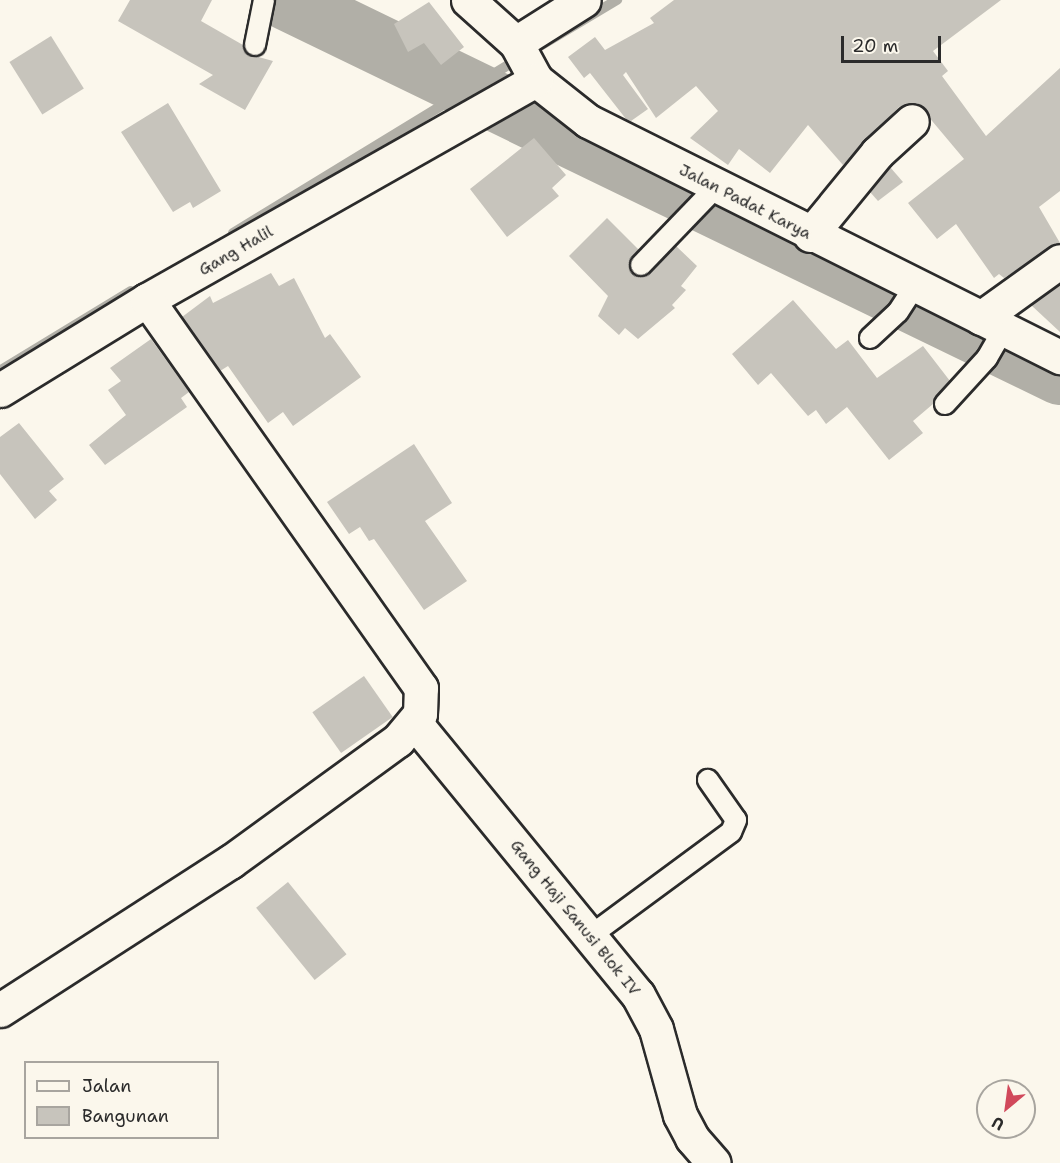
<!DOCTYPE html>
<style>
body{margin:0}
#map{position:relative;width:1060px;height:1163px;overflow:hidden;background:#fbf7ec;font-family:"Shantell Sans",sans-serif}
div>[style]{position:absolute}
.stream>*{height:10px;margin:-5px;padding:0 5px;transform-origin:5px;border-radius:5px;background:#b1afa7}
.river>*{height:60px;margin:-30px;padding:0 30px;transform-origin:30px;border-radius:30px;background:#b1afa7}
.building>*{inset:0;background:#c7c4bc;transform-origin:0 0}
.roads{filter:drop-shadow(2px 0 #2b2b2b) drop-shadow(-2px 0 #2b2b2b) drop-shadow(0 2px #2b2b2b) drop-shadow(0 -2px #2b2b2b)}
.lane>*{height:20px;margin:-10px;padding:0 10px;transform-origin:10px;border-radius:10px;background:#fbf7ec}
.street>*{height:33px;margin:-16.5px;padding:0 16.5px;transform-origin:16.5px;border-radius:16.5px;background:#fbf7ec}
span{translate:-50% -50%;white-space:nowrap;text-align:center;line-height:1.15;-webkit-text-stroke:4.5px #fbf7ec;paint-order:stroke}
.street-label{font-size:16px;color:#2b2b2b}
.legend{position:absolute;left:24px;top:1061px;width:195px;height:78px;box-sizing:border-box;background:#fbf7ec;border:2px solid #a8a59f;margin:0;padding:8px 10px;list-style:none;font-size:18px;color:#2b2b2b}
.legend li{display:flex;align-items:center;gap:12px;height:30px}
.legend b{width:30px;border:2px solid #a8a59f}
.north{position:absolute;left:976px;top:1079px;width:60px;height:60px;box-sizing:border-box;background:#fbf7ec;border:2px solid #a8a59f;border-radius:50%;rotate:209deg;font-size:16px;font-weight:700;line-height:24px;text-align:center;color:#2b2b2b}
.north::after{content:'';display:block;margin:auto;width:21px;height:27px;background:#d1495b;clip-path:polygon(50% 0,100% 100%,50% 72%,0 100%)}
.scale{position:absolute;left:841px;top:36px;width:100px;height:27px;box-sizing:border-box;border:3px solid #2b2b2b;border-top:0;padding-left:8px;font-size:18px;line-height:21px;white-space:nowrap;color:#2b2b2b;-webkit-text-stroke:4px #fbf7ec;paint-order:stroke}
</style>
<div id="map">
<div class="stream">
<div style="left:540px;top:46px;width:90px;rotate:-30.9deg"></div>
<div style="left:233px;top:233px;width:338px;rotate:-31.4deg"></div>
<div style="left:1px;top:370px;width:152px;rotate:-31.3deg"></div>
</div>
<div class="river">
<div style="left:286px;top:0;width:860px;rotate:25.85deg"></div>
</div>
<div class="building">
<div style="clip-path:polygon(130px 0,212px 0,201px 21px,243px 45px,248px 54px,273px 61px,245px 110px,199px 84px,213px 75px,118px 21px)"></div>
<div style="clip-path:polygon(674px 0,1001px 0,933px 51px,948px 71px,942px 76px,986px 136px,1060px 68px,1060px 191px,1039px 207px,1060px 243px,1004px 278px,999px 274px,994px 278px,956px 224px,937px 239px,908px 203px,964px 159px,917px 103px,899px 107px,843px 165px,808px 125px,770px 173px,739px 149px,728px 165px,690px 138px,718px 111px,696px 86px,656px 118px,626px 72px,623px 75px,648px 109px,631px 121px,626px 119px,590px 73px,584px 78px,568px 57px,595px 37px,605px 50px,654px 23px,650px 18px)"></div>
<div style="clip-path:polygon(429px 2px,464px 47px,441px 65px,424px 43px,408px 52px,394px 24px)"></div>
<div style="left:51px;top:36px;width:62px;height:49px;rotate:58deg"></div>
<div style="clip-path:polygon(168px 103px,221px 191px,193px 208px,190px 202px,173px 212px,121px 132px)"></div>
<div style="clip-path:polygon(534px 138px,566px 175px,552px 188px,559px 196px,507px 237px,470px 189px)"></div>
<div style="clip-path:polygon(890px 167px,903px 182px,878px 201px,870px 192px)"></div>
<div style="clip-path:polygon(607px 218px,639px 250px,629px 263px,638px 276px,649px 274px,676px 246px,697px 266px,681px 286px,686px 290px,672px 305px,675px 308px,638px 339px,625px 328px,619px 335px,598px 316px,608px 296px,569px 256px)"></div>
<div style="clip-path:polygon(271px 273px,279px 286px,294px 278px,325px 338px,330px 334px,361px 377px,293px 426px,283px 412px,268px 423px,228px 366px,220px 371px,182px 317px,210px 296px,213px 303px)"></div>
<div style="clip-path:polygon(1060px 284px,1060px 332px,1031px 305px)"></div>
<div style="clip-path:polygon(793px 300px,836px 349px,848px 340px,877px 378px,923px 346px,950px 381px,933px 404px,913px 421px,923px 433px,889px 460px,847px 407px,826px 424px,816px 410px,808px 416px,771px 373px,758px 385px,732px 354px)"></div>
<div style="clip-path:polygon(151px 339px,189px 392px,181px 398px,187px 407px,105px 465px,89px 445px,126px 415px,108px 390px,121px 381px,110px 368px)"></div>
<div style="clip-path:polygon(19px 423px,64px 479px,49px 491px,57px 500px,35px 519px,0 474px,0 437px)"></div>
<div style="clip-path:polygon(414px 444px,452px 503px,425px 521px,467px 581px,424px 610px,374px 539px,369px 541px,360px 527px,349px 534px,327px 502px)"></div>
<div style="left:364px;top:676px;width:50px;height:63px;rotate:55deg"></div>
<div style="left:288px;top:882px;width:93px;height:41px;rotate:51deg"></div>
</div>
<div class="roads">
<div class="lane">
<div style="left:255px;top:45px;width:46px;rotate:-78.7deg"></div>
<div style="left:641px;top:265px;width:107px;rotate:-46.1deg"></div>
<div style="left:870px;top:338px;width:38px;rotate:-43deg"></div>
<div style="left:898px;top:312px;width:31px;rotate:-57deg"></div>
<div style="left:945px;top:404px;width:62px;rotate:-47.6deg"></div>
<div style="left:987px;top:358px;width:34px;rotate:-60deg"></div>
<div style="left:590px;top:936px;width:175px;rotate:-36.4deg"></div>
<div style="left:731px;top:832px;width:13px;rotate:-67deg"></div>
<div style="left:736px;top:820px;width:49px;rotate:-125deg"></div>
</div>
<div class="street">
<div style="left:468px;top:0;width:64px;rotate:41.9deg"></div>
<div style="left:516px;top:43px;width:42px;rotate:61.6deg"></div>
<div style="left:536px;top:80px;width:66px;rotate:38.3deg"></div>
<div style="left:588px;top:121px;width:528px;rotate:26.57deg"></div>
<div style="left:516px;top:43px;width:80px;rotate:-32.3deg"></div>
<div style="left:810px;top:235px;width:106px;rotate:-50.7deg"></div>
<div style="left:877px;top:153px;width:47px;rotate:-42.4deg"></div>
<div style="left:981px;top:318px;width:97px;rotate:-35.8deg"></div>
<div style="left:0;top:390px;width:172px;rotate:-31.5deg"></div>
<div style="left:147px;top:300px;width:447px;rotate:-29.5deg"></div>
<div style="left:416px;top:724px;width:350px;rotate:50.7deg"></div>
<div style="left:638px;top:995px;width:38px;rotate:62deg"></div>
<div style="left:656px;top:1029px;width:89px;rotate:74.4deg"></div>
<div style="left:680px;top:1115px;width:26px;rotate:62deg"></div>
<div style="left:692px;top:1138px;width:33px;rotate:49deg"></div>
<div style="left:0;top:1010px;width:274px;rotate:-32.8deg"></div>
<div style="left:230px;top:862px;width:208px;rotate:-36deg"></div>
<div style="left:398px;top:740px;width:34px;rotate:-50deg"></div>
<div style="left:420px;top:714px;width:26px;rotate:-88deg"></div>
<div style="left:421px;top:688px;width:475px;rotate:-125.2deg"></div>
</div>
</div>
<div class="street-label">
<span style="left:745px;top:202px;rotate:27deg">Jalan Padat Karya</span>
<span style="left:236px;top:251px;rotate:-30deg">Gang Halil</span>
<span style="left:575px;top:918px;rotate:51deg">Gang Haji Sanusi Blok IV</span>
</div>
<ul class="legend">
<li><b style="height:8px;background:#fbf7ec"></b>Jalan</li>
<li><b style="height:16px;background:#c7c4bc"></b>Bangunan</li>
</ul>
<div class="north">U</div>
<div class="scale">20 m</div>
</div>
